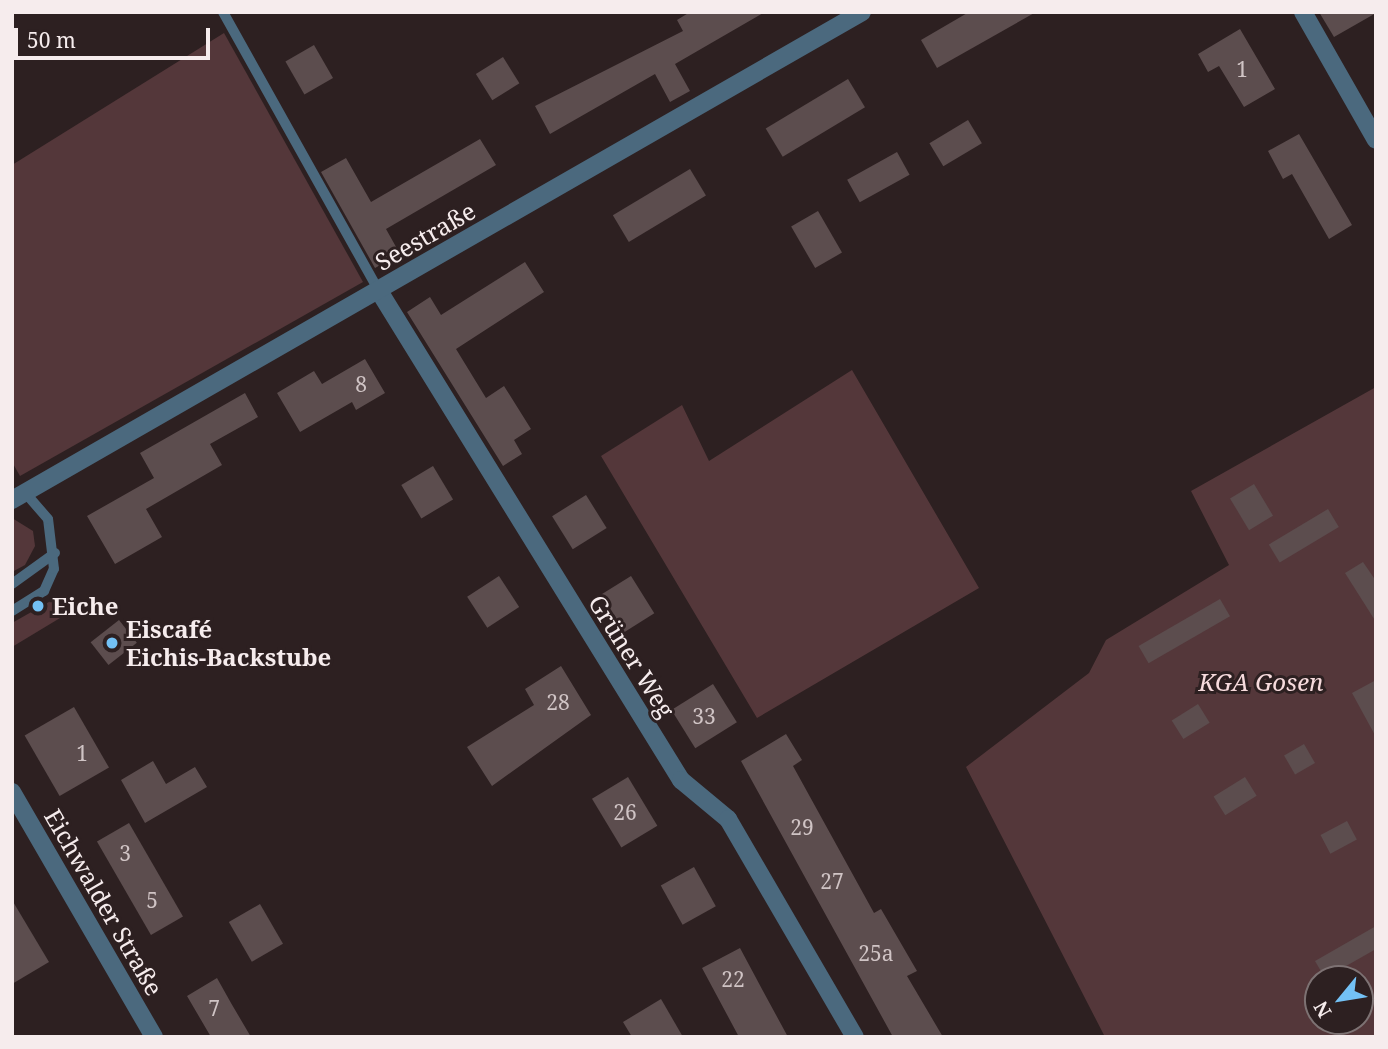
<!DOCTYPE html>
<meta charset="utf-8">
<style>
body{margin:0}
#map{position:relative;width:1388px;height:1049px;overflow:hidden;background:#2d2021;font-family:"Noto Serif",serif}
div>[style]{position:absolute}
.green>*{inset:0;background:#54373a}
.building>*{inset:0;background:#5c4d4e;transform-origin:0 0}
.service>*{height:10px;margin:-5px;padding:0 5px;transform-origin:5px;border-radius:5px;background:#4b697e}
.minor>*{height:18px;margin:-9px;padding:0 9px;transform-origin:9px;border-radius:9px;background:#4b697e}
.dots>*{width:19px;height:19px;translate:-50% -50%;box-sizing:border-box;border:4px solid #2d2021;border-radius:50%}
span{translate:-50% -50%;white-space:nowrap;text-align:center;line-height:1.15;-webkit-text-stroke:6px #2d2021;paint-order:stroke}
.number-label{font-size:21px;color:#d0c4c5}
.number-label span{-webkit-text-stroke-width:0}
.street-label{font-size:24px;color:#f6eced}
.poi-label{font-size:24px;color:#f6eced;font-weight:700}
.left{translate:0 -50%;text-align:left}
.park-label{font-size:24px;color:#f7dbdd;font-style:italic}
.frame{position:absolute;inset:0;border:14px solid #f6eced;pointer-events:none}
.north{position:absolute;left:1304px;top:965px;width:70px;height:70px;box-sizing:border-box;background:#2d2021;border:2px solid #7d7273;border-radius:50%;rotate:240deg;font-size:19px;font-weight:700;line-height:28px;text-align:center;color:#f6eced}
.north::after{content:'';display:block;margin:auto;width:24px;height:32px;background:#73c1f5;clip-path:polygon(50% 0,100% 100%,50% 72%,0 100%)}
.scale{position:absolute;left:14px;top:28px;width:196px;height:32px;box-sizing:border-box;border:4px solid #f6eced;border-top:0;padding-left:9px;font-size:21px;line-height:24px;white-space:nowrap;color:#f6eced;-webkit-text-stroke:5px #2d2021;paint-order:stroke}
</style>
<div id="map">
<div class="green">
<div style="clip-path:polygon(224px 33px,363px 282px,20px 476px,12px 462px,12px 165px)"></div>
<div style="clip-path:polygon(852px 370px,979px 588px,757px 718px,601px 456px,682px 405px,709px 461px)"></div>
<div style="clip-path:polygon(evenodd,1376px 387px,1376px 1037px,1105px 1037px,966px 767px,1089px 673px,1106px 640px,1229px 565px,1191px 491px,1376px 387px,1318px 979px,1360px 979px,1360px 1021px,1318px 1021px,1318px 979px)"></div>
<div style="clip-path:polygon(12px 518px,33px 531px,35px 546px,25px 565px,12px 572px)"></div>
<div style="clip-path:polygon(56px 598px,65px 615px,12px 647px,12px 623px)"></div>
</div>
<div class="building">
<div style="clip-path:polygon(690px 12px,765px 12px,675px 64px,690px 91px,670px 102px,655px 74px,550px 134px,535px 106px,683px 31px,677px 20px)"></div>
<div style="clip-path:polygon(969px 12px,1036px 12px,937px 68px,921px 40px)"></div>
<div style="clip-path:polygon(1319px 12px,1376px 12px,1376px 13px,1334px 37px)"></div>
<div style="clip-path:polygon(1240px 29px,1275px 89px,1244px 107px,1219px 66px,1208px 72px,1198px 54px)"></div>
<div style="left:314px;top:45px;width:38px;height:33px;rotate:60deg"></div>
<div style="left:503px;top:57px;width:31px;height:32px;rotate:58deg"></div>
<div style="left:848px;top:79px;width:33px;height:96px;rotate:59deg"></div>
<div style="left:968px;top:120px;width:27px;height:45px;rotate:59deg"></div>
<div style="clip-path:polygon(1299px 134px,1352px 225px,1329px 239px,1292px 174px,1283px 179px,1268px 151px)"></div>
<div style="clip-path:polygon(480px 139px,496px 165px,386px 229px,400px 254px,375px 268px,321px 172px,346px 158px,371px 202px)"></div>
<div style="left:897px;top:152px;width:26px;height:57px;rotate:61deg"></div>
<div style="left:690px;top:169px;width:31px;height:90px;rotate:59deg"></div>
<div style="left:818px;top:211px;width:48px;height:31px;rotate:60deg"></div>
<div style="clip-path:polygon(525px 262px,544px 292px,456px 349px,486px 398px,504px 386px,531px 429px,514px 440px,522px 454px,503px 466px,407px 312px,430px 297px,441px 315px)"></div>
<div style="clip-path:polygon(365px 359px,385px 393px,356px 410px,352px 402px,300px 432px,277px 393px,314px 371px,322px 384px)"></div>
<div style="clip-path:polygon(245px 393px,258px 417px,210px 444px,222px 465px,146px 509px,162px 537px,115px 564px,87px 516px,154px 478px,140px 453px)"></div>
<div style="left:433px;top:466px;width:39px;height:37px;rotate:59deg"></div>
<div style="left:1254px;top:484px;width:37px;height:28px;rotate:59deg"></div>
<div style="left:586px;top:495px;width:39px;height:40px;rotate:58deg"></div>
<div style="left:1328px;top:509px;width:21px;height:69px;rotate:59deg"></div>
<div style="clip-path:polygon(1363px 562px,1376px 581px,1376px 622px,1345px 573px)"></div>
<div style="left:499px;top:576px;width:37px;height:38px;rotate:57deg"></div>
<div style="left:631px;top:576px;width:44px;height:36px;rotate:58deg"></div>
<div style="left:1220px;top:599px;width:20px;height:94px;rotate:60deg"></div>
<div style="left:119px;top:620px;width:29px;height:36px;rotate:52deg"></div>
<div style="clip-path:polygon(561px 666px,591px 715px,492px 786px,467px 747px,534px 705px,525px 689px)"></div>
<div style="clip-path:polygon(1376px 680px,1376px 737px,1352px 693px)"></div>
<div style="left:713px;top:684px;width:45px;height:49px;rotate:58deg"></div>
<div style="left:1198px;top:704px;width:22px;height:31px;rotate:58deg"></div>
<div style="left:74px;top:707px;width:70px;height:57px;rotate:60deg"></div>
<div style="clip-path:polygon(786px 734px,802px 760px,793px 766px,874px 913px,881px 909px,917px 971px,907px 976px,943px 1037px,893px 1037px,741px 761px)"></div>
<div style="left:1304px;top:744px;width:22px;height:23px;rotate:60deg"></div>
<div style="clip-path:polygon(153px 761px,166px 784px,195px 767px,207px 787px,145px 823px,121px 780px)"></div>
<div style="left:628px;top:777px;width:57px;height:42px;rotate:59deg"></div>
<div style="left:1245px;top:777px;width:22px;height:37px;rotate:58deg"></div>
<div style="left:1347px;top:821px;width:21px;height:30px;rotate:62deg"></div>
<div style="left:129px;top:823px;width:108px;height:37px;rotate:60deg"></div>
<div style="left:694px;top:867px;width:45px;height:38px;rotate:61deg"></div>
<div style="clip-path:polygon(12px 900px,49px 962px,12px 984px)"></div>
<div style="left:260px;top:904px;width:46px;height:36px;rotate:60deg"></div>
<div style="clip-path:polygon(1376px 926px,1376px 949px,1325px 978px,1315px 961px)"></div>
<div style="clip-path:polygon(740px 948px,763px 991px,788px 1037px,739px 1037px,702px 968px)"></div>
<div style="clip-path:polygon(217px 978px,231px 1003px,251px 1037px,211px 1037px,187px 996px)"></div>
<div style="clip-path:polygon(661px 999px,683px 1037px,632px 1037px,623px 1022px)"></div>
</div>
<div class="service">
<div style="left:223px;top:12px;width:320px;rotate:60.8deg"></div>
<div style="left:12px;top:584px;width:53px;rotate:-35.8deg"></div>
<div style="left:12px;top:611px;width:38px;rotate:-32deg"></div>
<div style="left:44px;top:591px;width:24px;rotate:-66deg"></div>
<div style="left:54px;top:569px;width:50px;rotate:-96.8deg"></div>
<div style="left:48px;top:519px;width:35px;rotate:-131deg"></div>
</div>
<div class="minor">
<div style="left:1303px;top:12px;width:147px;rotate:60.3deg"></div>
<div style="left:379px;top:291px;width:575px;rotate:58.3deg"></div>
<div style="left:681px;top:780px;width:61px;rotate:39.7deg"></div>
<div style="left:728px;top:819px;width:252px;rotate:59.8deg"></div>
<div style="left:12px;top:500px;width:980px;rotate:-29.86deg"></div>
<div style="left:12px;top:792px;width:283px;rotate:59.9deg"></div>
</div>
<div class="dots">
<div style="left:38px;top:606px;background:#73c1f5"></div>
<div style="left:112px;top:643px;background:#73c1f5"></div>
</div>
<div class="number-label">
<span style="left:1242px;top:69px">1</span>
<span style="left:361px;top:384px">8</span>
<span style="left:558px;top:702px">28</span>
<span style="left:704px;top:716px">33</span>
<span style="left:82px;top:753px">1</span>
<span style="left:625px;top:812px">26</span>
<span style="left:802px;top:827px">29</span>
<span style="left:125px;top:853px">3</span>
<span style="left:832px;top:881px">27</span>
<span style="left:152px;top:900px">5</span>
<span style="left:876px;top:953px">25a</span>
<span style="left:733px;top:979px">22</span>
<span style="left:214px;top:1008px">7</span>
</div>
<div class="street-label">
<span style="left:425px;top:236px;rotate:-30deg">Seestraße</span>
<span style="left:632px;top:656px;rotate:58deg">Grüner Weg</span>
<span style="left:104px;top:902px;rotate:60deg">Eichwalder Straße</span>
</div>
<div class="poi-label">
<span class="left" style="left:52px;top:606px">Eiche</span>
<span class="left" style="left:126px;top:643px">Eiscafé<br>Eichis-Backstube</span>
</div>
<div class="park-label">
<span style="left:1261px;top:682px">KGA Gosen</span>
</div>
<div class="frame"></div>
<div class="north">N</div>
<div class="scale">50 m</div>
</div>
